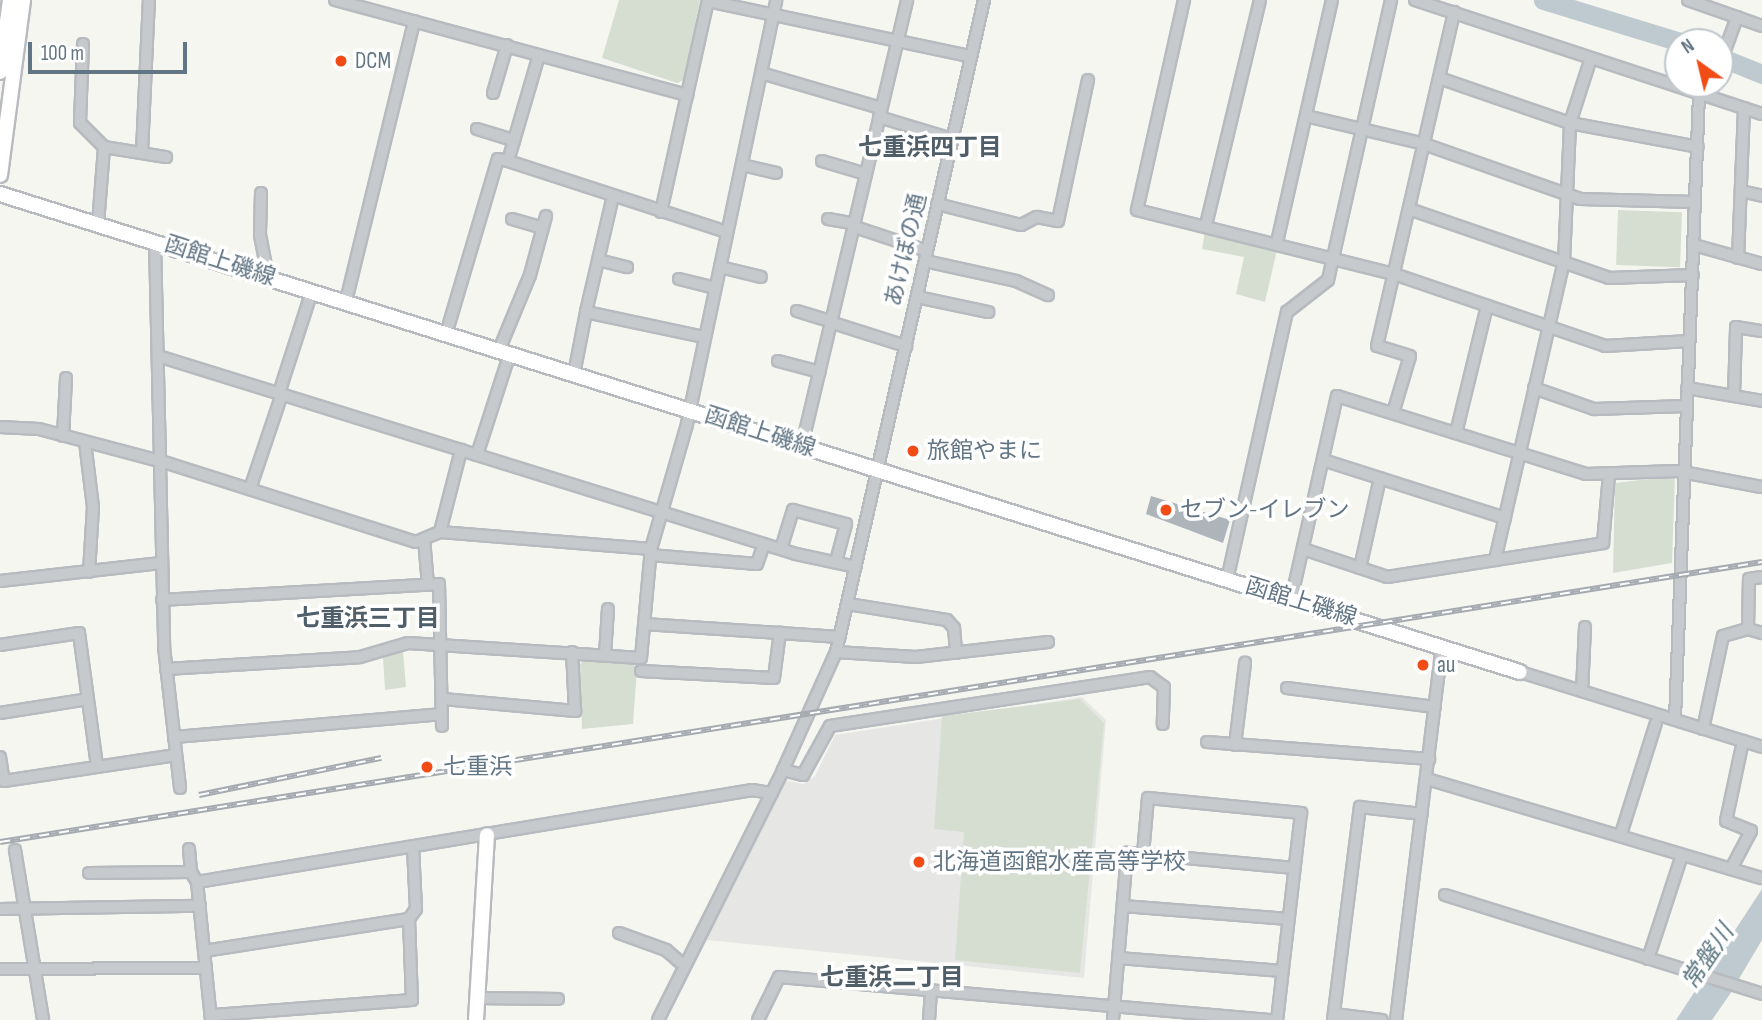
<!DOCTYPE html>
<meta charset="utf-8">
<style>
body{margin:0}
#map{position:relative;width:1762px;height:1020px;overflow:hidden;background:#f6f6f1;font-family:"Sofia Sans Condensed","Noto Sans JP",sans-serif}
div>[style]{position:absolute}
.built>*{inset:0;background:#e6e7e5}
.green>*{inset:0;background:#d6ded2;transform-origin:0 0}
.water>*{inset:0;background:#becacf}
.river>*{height:19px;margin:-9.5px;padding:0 9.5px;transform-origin:9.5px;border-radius:9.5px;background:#becacf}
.building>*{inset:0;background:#adb5ba}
.roads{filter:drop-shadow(2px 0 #b7bbbf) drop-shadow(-2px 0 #b7bbbf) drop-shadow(0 2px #b7bbbf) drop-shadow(0 -2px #b7bbbf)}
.minor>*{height:10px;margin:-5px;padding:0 5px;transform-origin:5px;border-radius:5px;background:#c7cacd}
.major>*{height:14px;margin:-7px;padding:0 7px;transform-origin:7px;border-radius:7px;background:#fff}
.rail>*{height:6px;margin-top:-3px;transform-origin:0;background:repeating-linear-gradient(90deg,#fff 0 10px,#a4aab0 0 20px);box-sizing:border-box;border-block:2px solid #a4aab0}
.dots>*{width:19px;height:19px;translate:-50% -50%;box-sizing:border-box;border:4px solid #fff;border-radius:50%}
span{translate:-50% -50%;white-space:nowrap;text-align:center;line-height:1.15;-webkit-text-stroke:7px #fff;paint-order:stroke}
.poi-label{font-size:23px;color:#627585}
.left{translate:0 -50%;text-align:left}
.street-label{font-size:23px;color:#627585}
.neighbourhood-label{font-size:24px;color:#505e69;font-weight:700}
.water-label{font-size:24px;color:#5d7782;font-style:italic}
.north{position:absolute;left:1664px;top:28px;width:70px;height:70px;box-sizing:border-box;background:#fff;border:2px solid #c0c8ce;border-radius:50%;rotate:326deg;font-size:19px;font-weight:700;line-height:28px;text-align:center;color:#627585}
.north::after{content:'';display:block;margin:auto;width:24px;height:32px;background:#f14c16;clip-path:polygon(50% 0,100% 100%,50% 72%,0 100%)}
.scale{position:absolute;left:28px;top:42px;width:159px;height:32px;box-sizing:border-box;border:4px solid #627585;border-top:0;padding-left:9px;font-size:21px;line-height:24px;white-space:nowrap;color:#627585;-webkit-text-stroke:5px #fff;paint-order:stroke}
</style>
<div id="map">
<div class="built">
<div style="clip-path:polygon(1082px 697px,1106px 720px,1084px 978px,707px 940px,784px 780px,803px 784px,815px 776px,835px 735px)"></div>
</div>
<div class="green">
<div style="clip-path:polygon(619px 0,700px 0,684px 80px,677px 83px,602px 58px)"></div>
<div style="left:1618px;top:210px;width:64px;height:55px;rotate:2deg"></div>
<div style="clip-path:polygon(1205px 231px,1277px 250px,1265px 302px,1236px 294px,1244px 257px,1202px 249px)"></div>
<div style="clip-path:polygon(1675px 476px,1672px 563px,1613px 573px,1615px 483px)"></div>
<div style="clip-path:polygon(403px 651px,406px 687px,385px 690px,383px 658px)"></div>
<div style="clip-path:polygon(586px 659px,633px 663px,637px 670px,633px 724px,582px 729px,580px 664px)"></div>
<div style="clip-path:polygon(1080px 699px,1104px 723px,1080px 973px,955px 960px,964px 832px,934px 829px,942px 716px)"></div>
</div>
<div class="water">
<div style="clip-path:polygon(1762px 889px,1762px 940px,1730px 994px,1712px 1020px,1676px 1020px)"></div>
</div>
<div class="river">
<div style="left:1543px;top:0;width:143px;rotate:17deg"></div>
<div style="left:1720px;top:57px;width:45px;rotate:22deg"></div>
</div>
<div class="building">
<div style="clip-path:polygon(1151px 496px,1230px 520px,1223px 543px,1146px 514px)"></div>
</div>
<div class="roads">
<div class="minor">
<div style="left:335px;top:0;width:365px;rotate:15.1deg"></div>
<div style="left:687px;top:95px;width:97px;rotate:-77.5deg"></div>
<div style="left:1184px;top:0;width:215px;rotate:102.6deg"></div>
<div style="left:1137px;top:210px;width:265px;rotate:14deg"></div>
<div style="left:1394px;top:274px;width:223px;rotate:18.8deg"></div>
<div style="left:1605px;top:346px;width:84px;rotate:-3.4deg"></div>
<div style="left:1415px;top:0;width:365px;rotate:18.2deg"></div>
<div style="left:1688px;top:0;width:78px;rotate:19.4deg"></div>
<div style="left:708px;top:1px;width:268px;rotate:11.9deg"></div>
<div style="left:83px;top:44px;width:79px;rotate:92.2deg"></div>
<div style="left:80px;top:123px;width:34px;rotate:45deg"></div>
<div style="left:539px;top:55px;width:110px;rotate:106.3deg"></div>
<div style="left:508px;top:161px;width:230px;rotate:18deg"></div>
<div style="left:1720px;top:64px;width:50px;rotate:-70.1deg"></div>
<div style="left:761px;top:73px;width:125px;rotate:16.3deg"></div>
<div style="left:1439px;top:78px;width:139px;rotate:19deg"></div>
<div style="left:1570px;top:123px;width:130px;rotate:10.6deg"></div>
<div style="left:493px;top:93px;width:50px;rotate:-73.7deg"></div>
<div style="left:1306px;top:116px;width:121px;rotate:13.3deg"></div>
<div style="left:1424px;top:144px;width:165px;rotate:19.4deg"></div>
<div style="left:1580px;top:199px;width:115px;rotate:1.5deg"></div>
<div style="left:879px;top:117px;width:76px;rotate:16.8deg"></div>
<div style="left:477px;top:129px;width:39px;rotate:17deg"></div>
<div style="left:142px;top:152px;width:152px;rotate:-87.4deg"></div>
<div style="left:822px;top:161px;width:46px;rotate:16.5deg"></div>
<div style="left:742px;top:165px;width:35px;rotate:13deg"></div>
<div style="left:1741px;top:191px;width:22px;rotate:13deg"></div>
<div style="left:261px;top:193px;width:42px;rotate:91.4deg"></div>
<div style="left:260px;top:235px;width:33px;rotate:79deg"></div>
<div style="left:613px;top:196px;width:119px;rotate:103.1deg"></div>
<div style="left:586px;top:312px;width:121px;rotate:12deg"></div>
<div style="left:937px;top:204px;width:87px;rotate:14deg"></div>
<div style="left:1021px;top:225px;width:18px;rotate:-27deg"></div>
<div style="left:1037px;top:217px;width:21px;rotate:11deg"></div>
<div style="left:1058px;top:221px;width:144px;rotate:-78deg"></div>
<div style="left:1409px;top:209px;width:212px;rotate:19deg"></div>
<div style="left:1609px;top:278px;width:84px;rotate:-2deg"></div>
<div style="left:661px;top:212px;width:120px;rotate:-77.5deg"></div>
<div style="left:512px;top:219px;width:32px;rotate:16deg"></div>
<div style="left:828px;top:219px;width:27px;rotate:10deg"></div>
<div style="left:98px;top:224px;width:77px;rotate:-85.5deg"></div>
<div style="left:104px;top:147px;width:63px;rotate:9.2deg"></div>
<div style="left:1206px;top:225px;width:231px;rotate:-76.5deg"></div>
<div style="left:855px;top:227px;width:76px;rotate:18.4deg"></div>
<div style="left:155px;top:241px;width:406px;rotate:88.7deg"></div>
<div style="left:164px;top:647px;width:142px;rotate:83.5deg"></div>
<div style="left:1277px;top:242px;width:248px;rotate:-77.2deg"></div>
<div style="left:1694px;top:245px;width:71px;rotate:15.6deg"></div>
<div style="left:1738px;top:258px;width:150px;rotate:-87.7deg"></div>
<div style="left:598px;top:260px;width:30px;rotate:14deg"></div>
<div style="left:925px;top:261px;width:93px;rotate:12.4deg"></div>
<div style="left:1016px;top:281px;width:35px;rotate:24deg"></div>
<div style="left:720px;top:267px;width:42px;rotate:13.7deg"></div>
<div style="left:679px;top:279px;width:37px;rotate:14deg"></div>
<div style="left:917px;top:297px;width:73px;rotate:11.9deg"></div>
<div style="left:346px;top:301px;width:288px;rotate:-76.3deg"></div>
<div style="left:797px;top:311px;width:38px;rotate:17deg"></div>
<div style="left:833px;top:323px;width:77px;rotate:17.5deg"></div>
<div style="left:449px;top:324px;width:172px;rotate:-73.5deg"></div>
<div style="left:498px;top:159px;width:10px;rotate:11deg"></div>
<div style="left:499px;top:350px;width:81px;rotate:-67.5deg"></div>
<div style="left:530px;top:275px;width:61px;rotate:-74.8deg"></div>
<div style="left:158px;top:356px;width:668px;rotate:17.24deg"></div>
<div style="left:796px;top:554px;width:61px;rotate:12.2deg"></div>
<div style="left:778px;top:361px;width:43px;rotate:14.7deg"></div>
<div style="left:574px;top:374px;width:63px;rotate:-79deg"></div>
<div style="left:1534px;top:388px;width:64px;rotate:19.3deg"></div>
<div style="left:1594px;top:409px;width:92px;rotate:-1.9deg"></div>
<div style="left:1687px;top:388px;width:76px;rotate:9.8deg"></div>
<div style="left:279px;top:393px;width:107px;rotate:-72.1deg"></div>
<div style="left:1734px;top:396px;width:69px;rotate:-88.3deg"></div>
<div style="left:1736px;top:327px;width:26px;rotate:9deg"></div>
<div style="left:1393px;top:413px;width:59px;rotate:-73.4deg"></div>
<div style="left:1410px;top:356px;width:34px;rotate:-163deg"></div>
<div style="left:1377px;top:346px;width:343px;rotate:-77deg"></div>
<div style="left:0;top:427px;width:39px;rotate:3deg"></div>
<div style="left:39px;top:429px;width:132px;rotate:14.9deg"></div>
<div style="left:167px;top:463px;width:261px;rotate:17.6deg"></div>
<div style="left:416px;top:542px;width:26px;rotate:-23deg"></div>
<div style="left:440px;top:532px;width:212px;rotate:4.6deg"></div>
<div style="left:1456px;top:433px;width:131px;rotate:-76.3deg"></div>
<div style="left:63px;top:436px;width:58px;rotate:-87deg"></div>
<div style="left:85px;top:442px;width:65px;rotate:83deg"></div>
<div style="left:93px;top:507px;width:65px;rotate:93.5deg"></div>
<div style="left:802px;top:445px;width:457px;rotate:-76.7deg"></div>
<div style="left:477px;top:455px;width:107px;rotate:-72.1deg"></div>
<div style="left:1323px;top:460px;width:191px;rotate:17.7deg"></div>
<div style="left:250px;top:489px;width:100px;rotate:-71.4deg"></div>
<div style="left:440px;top:532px;width:85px;rotate:-75.6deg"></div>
<div style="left:424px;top:539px;width:46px;rotate:85deg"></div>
<div style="left:781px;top:549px;width:41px;rotate:-72.9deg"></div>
<div style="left:793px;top:510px;width:55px;rotate:14.8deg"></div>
<div style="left:846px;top:524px;width:39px;rotate:105deg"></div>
<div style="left:1303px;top:549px;width:89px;rotate:18.4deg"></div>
<div style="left:1387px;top:577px;width:219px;rotate:-8.9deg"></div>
<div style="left:1603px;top:543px;width:69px;rotate:-85deg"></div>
<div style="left:650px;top:555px;width:107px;rotate:4.8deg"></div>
<div style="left:757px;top:564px;width:21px;rotate:-71deg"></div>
<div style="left:1495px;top:560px;width:306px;rotate:-77deg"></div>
<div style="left:1564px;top:262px;width:139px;rotate:-87.5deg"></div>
<div style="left:1570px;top:123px;width:68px;rotate:-72.1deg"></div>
<div style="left:1360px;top:568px;width:92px;rotate:-77.5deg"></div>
<div style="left:1227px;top:580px;width:275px;rotate:-77.4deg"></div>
<div style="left:1287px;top:312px;width:52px;rotate:-38deg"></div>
<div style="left:1328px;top:280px;width:287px;rotate:-77.3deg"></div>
<div style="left:0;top:581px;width:162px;rotate:-6.4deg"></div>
<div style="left:162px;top:600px;width:277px;rotate:-3.3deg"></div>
<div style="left:439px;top:584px;width:142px;rotate:88.8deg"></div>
<div style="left:1291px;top:600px;width:209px;rotate:-77.3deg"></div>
<div style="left:1337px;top:396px;width:261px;rotate:17.4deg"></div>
<div style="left:1586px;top:474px;width:91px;rotate:-1.9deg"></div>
<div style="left:1677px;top:471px;width:86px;rotate:10.7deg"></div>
<div style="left:848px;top:604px;width:100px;rotate:9.2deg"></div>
<div style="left:947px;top:620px;width:11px;rotate:49deg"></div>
<div style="left:954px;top:628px;width:25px;rotate:85deg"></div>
<div style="left:644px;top:624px;width:196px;rotate:3.8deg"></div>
<div style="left:1748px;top:629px;width:50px;rotate:-88.9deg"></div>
<div style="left:1749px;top:579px;width:13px;rotate:-9deg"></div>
<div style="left:0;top:645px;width:80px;rotate:-8.6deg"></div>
<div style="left:79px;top:633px;width:134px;rotate:82.3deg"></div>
<div style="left:836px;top:652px;width:80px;rotate:3.6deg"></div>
<div style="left:916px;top:657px;width:133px;rotate:-6.5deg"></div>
<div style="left:605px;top:655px;width:46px;rotate:-86.3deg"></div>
<div style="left:166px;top:669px;width:194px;rotate:-3.5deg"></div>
<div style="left:360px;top:657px;width:50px;rotate:-16.3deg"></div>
<div style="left:408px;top:643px;width:233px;rotate:3.7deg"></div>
<div style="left:641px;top:658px;width:109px;rotate:-84.8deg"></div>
<div style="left:651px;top:549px;width:130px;rotate:-73.9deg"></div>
<div style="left:687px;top:424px;width:433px;rotate:-78.1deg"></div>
<div style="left:641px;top:671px;width:133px;rotate:3deg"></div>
<div style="left:774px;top:678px;width:46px;rotate:-82.6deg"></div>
<div style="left:1520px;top:672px;width:253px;rotate:17.2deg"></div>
<div style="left:1287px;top:688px;width:149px;rotate:7.3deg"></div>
<div style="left:1582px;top:691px;width:64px;rotate:-87.3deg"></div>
<div style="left:443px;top:699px;width:133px;rotate:5.2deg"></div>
<div style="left:575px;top:711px;width:59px;rotate:-92.9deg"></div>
<div style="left:0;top:713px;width:89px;rotate:-9deg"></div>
<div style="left:1675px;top:719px;width:625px;rotate:-87.8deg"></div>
<div style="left:1703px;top:729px;width:95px;rotate:-77.9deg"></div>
<div style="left:1723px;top:636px;width:26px;rotate:-16deg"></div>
<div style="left:1748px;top:629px;width:15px;rotate:16deg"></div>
<div style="left:174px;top:737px;width:268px;rotate:-4.9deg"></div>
<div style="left:1207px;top:742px;width:223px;rotate:4.4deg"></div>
<div style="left:1235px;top:745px;width:83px;rotate:-83deg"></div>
<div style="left:0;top:757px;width:24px;rotate:81deg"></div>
<div style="left:4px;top:781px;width:174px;rotate:-8.6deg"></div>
<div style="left:783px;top:770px;width:21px;rotate:14deg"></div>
<div style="left:803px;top:775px;width:56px;rotate:-61.1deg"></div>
<div style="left:830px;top:726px;width:324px;rotate:-8.7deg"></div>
<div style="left:1150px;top:677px;width:17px;rotate:36deg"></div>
<div style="left:1164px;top:687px;width:37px;rotate:92deg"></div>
<div style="left:1427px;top:779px;width:349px;rotate:16.5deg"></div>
<div style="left:1621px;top:834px;width:116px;rotate:-72.5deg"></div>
<div style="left:189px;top:849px;width:23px;rotate:85deg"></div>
<div style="left:15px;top:850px;width:172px;rotate:80.6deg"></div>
<div style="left:1143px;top:854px;width:152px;rotate:5.3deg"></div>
<div style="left:1731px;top:869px;width:43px;rotate:-62.2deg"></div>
<div style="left:1751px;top:831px;width:27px;rotate:-158deg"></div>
<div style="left:1726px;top:821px;width:82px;rotate:-78deg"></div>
<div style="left:89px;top:873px;width:102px;rotate:-0.6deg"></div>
<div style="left:191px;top:872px;width:12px;rotate:59deg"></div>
<div style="left:197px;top:882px;width:139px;rotate:84.2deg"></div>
<div style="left:197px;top:882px;width:563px;rotate:-9.41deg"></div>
<div style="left:752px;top:790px;width:20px;rotate:9deg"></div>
<div style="left:1445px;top:895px;width:332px;rotate:17.3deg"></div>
<div style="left:1123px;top:906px;width:166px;rotate:4.5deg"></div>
<div style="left:0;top:909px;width:200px;rotate:-0.9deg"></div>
<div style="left:409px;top:919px;width:12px;rotate:-55deg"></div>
<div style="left:416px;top:909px;width:61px;rotate:-92.8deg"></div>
<div style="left:619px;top:933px;width:50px;rotate:19.9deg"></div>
<div style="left:666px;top:950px;width:18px;rotate:41deg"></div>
<div style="left:204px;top:951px;width:207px;rotate:-8.9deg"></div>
<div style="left:409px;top:919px;width:81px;rotate:87.9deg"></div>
<div style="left:412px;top:1000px;width:202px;rotate:175.7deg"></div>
<div style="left:1118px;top:958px;width:165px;rotate:4.5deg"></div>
<div style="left:1648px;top:959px;width:109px;rotate:-71.9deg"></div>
<div style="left:0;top:969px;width:206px;rotate:-0.3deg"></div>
<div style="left:478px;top:998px;width:80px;rotate:0.7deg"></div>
<div style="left:1334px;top:1014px;width:48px;rotate:7.1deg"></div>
<div style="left:658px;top:1020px;width:280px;rotate:-63.4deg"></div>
<div style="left:783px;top:770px;width:129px;rotate:-65.8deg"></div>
<div style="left:836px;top:652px;width:669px;rotate:-77.21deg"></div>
<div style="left:758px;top:1020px;width:48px;rotate:-64deg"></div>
<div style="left:779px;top:977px;width:495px;rotate:5deg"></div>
<div style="left:929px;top:1020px;width:29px;rotate:-86deg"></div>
<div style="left:1113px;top:1020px;width:168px;rotate:-85.2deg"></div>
<div style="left:1127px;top:853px;width:16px;rotate:4deg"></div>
<div style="left:1143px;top:854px;width:56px;rotate:-84.9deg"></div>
<div style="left:1148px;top:798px;width:154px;rotate:5.6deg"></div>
<div style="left:1301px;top:813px;width:208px;rotate:96.6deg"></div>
<div style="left:1333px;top:1020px;width:215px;rotate:-82.8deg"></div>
<div style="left:1360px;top:807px;width:62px;rotate:6.4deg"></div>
<div style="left:1396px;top:1020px;width:376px;rotate:-83deg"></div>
</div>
<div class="major">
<div style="left:0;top:72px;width:73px;rotate:-82.1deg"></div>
<div style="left:0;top:175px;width:177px;rotate:-82.5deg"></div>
<div style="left:0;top:194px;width:1593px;rotate:17.46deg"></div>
<div style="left:476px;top:1020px;width:185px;rotate:-86.6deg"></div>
</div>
</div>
<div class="rail">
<div style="left:199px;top:795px;width:186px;rotate:-11.5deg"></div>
<div style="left:0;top:842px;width:1784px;rotate:-9.03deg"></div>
</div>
<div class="dots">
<div style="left:341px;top:61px;background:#f14c16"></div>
<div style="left:913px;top:451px;background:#f14c16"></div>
<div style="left:1166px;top:510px;background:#f14c16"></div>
<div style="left:1423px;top:665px;background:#f14c16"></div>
<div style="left:427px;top:767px;background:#f14c16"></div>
<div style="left:919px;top:862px;background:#f14c16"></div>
</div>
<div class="poi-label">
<span class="left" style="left:355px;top:61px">DCM</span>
<span class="left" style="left:927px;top:451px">旅館やまに</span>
<span class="left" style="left:1180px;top:510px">セブン-イレブン</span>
<span class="left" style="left:1437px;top:665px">au</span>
<span class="left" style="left:443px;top:767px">七重浜</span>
<span class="left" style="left:933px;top:862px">北海道函館水産高等学校</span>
</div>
<div class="street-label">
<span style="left:906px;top:250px;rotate:-77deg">あけぼの通</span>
<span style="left:220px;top:261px;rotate:18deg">函館上磯線</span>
<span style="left:760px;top:432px;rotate:18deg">函館上磯線</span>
<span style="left:1301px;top:602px;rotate:17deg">函館上磯線</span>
</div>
<div class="neighbourhood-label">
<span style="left:930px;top:148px">七重浜四丁目</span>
<span style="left:368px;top:619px">七重浜三丁目</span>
<span style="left:892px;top:978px">七重浜二丁目</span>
</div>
<div class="water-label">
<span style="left:1708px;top:957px;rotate:-56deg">常盤川</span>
</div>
<div class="north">N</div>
<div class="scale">100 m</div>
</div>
